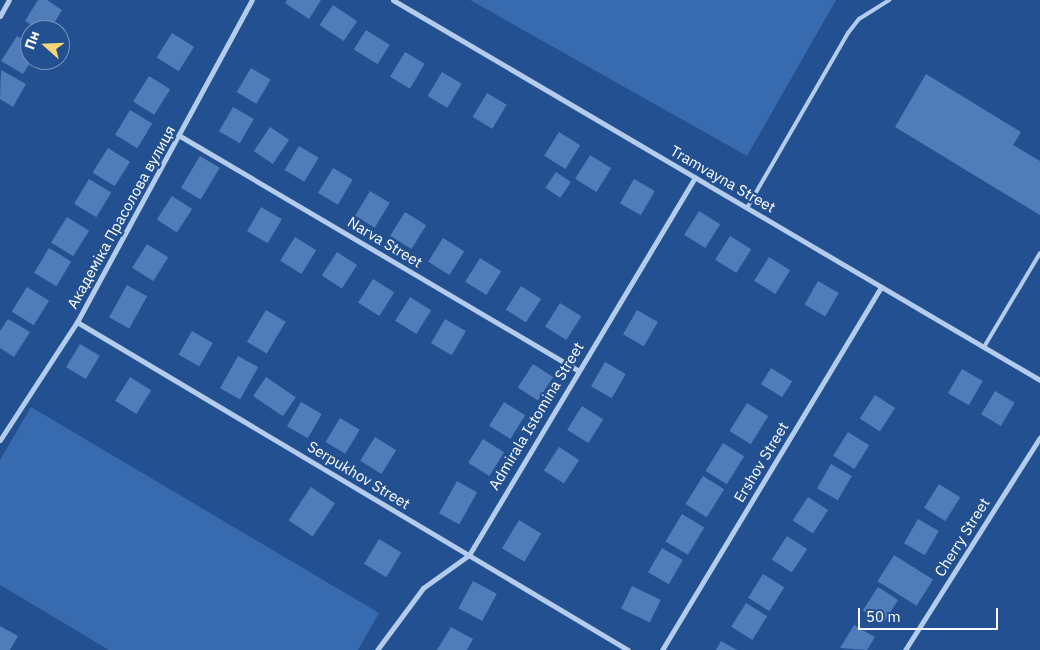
<!DOCTYPE html>
<meta charset="utf-8">
<style>
body{margin:0}
#map{position:relative;width:1040px;height:650px;overflow:hidden;background:#235091;font-family:"IBM Plex Sans",sans-serif}
div>[style]{position:absolute}
.green>*{inset:0;background:#376aae}
.building>*{inset:0;background:#507cb9;transform-origin:0 0}
.service>*{height:4px;margin:-2px;padding:0 2px;transform-origin:2px;border-radius:2px;background:#b4ccec}
.minor>*{height:5px;margin:-2.5px;padding:0 2.5px;transform-origin:2.5px;border-radius:2.5px;background:#b4ccec}
span{translate:-50% -50%;white-space:nowrap;text-align:center;line-height:1.15;-webkit-text-stroke:4.5px #235091;paint-order:stroke}
.street-label{font-size:15px;color:#fff}
.north{position:absolute;left:20px;top:20px;width:50px;height:50px;box-sizing:border-box;background:#235091;border:1px solid #7b96bd;border-radius:50%;rotate:290deg;font-size:14px;font-weight:700;line-height:20px;text-align:center;color:#fff}
.north::after{content:'';display:block;margin:auto;width:18px;height:22px;background:#f8d676;clip-path:polygon(50% 0,100% 100%,50% 72%,0 100%)}
.scale{position:absolute;left:858px;top:608px;width:140px;height:22px;box-sizing:border-box;border:2px solid #fff;border-top:0;padding-left:6px;font-size:15px;line-height:18px;white-space:nowrap;color:#fff;-webkit-text-stroke:4px #235091;paint-order:stroke}
</style>
<div id="map">
<div class="green">
<div style="clip-path:polygon(470px 0,836px 0,747px 156px)"></div>
<div style="clip-path:polygon(31px 407px,379px 613px,358px 650px,109px 650px,0 585px,0 460px)"></div>
</div>
<div class="building">
<div style="clip-path:polygon(38px 0,47px 0,62px 10px,50px 30px,40px 30px,25px 21px)"></div>
<div style="clip-path:polygon(287px 0,321px 0,309px 19px,285px 3px)"></div>
<div style="left:333px;top:5px;width:29px;height:24px;rotate:34deg"></div>
<div style="left:366px;top:30px;width:28px;height:23px;rotate:32deg"></div>
<div style="left:172px;top:33px;width:26px;height:29px;rotate:32deg"></div>
<div style="clip-path:polygon(17px 36px,30px 44px,32px 60px,23px 74px,1px 61px)"></div>
<div style="left:405px;top:52px;width:23px;height:29px;rotate:31deg"></div>
<div style="left:251px;top:68px;width:23px;height:28px;rotate:31deg"></div>
<div style="clip-path:polygon(1px 70px,26px 84px,13px 107px,0 99px)"></div>
<div style="left:442px;top:72px;width:23px;height:28px;rotate:31deg"></div>
<div style="clip-path:polygon(926px 74px,1021px 132px,1013px 145px,1040px 161px,1040px 215px,895px 127px)"></div>
<div style="left:149px;top:76px;width:25px;height:30px;rotate:32deg"></div>
<div style="left:487px;top:93px;width:23px;height:28px;rotate:31deg"></div>
<div style="left:233px;top:107px;width:24px;height:28px;rotate:30deg"></div>
<div style="left:130px;top:110px;width:26px;height:29px;rotate:31deg"></div>
<div style="left:270px;top:127px;width:23px;height:29px;rotate:34deg"></div>
<div style="left:559px;top:132px;width:25px;height:28px;rotate:32deg"></div>
<div style="left:299px;top:146px;width:23px;height:28px;rotate:31deg"></div>
<div style="left:108px;top:148px;width:26px;height:29px;rotate:32deg"></div>
<div style="left:590px;top:155px;width:25px;height:28px;rotate:32deg"></div>
<div style="left:200px;top:156px;width:23px;height:37px;rotate:31deg"></div>
<div style="left:333px;top:168px;width:23px;height:29px;rotate:31deg"></div>
<div style="left:556px;top:172px;width:18px;height:19px;rotate:34deg"></div>
<div style="left:89px;top:179px;width:26px;height:29px;rotate:31deg"></div>
<div style="left:634px;top:179px;width:24px;height:28px;rotate:30deg"></div>
<div style="left:370px;top:191px;width:23px;height:29px;rotate:31deg"></div>
<div style="left:172px;top:196px;width:24px;height:28px;rotate:33deg"></div>
<div style="left:261px;top:207px;width:24px;height:28px;rotate:30deg"></div>
<div style="left:699px;top:211px;width:25px;height:28px;rotate:32deg"></div>
<div style="left:405px;top:212px;width:25px;height:28px;rotate:32deg"></div>
<div style="left:67px;top:217px;width:26px;height:30px;rotate:32deg"></div>
<div style="left:730px;top:236px;width:25px;height:28px;rotate:32deg"></div>
<div style="left:295px;top:237px;width:25px;height:28px;rotate:32deg"></div>
<div style="left:443px;top:238px;width:25px;height:28px;rotate:32deg"></div>
<div style="left:147px;top:244px;width:25px;height:28px;rotate:32deg"></div>
<div style="left:49px;top:248px;width:26px;height:29px;rotate:31deg"></div>
<div style="left:337px;top:252px;width:24px;height:28px;rotate:33deg"></div>
<div style="left:769px;top:257px;width:25px;height:28px;rotate:32deg"></div>
<div style="left:480px;top:258px;width:25px;height:28px;rotate:32deg"></div>
<div style="left:373px;top:279px;width:25px;height:28px;rotate:32deg"></div>
<div style="left:818px;top:281px;width:24px;height:27px;rotate:30deg"></div>
<div style="left:127px;top:285px;width:23px;height:37px;rotate:29deg"></div>
<div style="left:521px;top:286px;width:24px;height:28px;rotate:33deg"></div>
<div style="left:27px;top:287px;width:26px;height:29px;rotate:32deg"></div>
<div style="left:410px;top:297px;width:25px;height:28px;rotate:32deg"></div>
<div style="left:560px;top:303px;width:25px;height:28px;rotate:32deg"></div>
<div style="left:266px;top:310px;width:23px;height:37px;rotate:31deg"></div>
<div style="left:637px;top:310px;width:24px;height:28px;rotate:30deg"></div>
<div style="clip-path:polygon(8px 319px,30px 332px,14px 357px,0 348px,0 331px)"></div>
<div style="left:445px;top:319px;width:24px;height:28px;rotate:30deg"></div>
<div style="left:192px;top:331px;width:24px;height:27px;rotate:30deg"></div>
<div style="left:80px;top:344px;width:23px;height:27px;rotate:31deg"></div>
<div style="left:238px;top:356px;width:23px;height:37px;rotate:29deg"></div>
<div style="left:605px;top:362px;width:24px;height:28px;rotate:30deg"></div>
<div style="left:533px;top:364px;width:24px;height:28px;rotate:33deg"></div>
<div style="left:771px;top:368px;width:25px;height:19px;rotate:32deg"></div>
<div style="left:962px;top:369px;width:24px;height:28px;rotate:30deg"></div>
<div style="left:130px;top:377px;width:25px;height:28px;rotate:32deg"></div>
<div style="left:266px;top:377px;width:36px;height:23px;rotate:34deg"></div>
<div style="left:995px;top:391px;width:23px;height:27px;rotate:31deg"></div>
<div style="left:875px;top:395px;width:24px;height:28px;rotate:33deg"></div>
<div style="left:301px;top:402px;width:24px;height:28px;rotate:30deg"></div>
<div style="left:504px;top:402px;width:25px;height:28px;rotate:32deg"></div>
<div style="left:747px;top:403px;width:25px;height:33px;rotate:32deg"></div>
<div style="left:582px;top:406px;width:25px;height:28px;rotate:32deg"></div>
<div style="left:340px;top:418px;width:23px;height:28px;rotate:31deg"></div>
<div style="left:848px;top:432px;width:25px;height:28px;rotate:32deg"></div>
<div style="left:375px;top:437px;width:25px;height:28px;rotate:32deg"></div>
<div style="left:483px;top:439px;width:25px;height:28px;rotate:32deg"></div>
<div style="left:723px;top:443px;width:25px;height:33px;rotate:32deg"></div>
<div style="left:559px;top:447px;width:24px;height:28px;rotate:33deg"></div>
<div style="left:831px;top:464px;width:24px;height:28px;rotate:30deg"></div>
<div style="left:703px;top:476px;width:25px;height:33px;rotate:32deg"></div>
<div style="left:457px;top:481px;width:23px;height:37px;rotate:29deg"></div>
<div style="left:939px;top:484px;width:25px;height:28px;rotate:32deg"></div>
<div style="left:311px;top:487px;width:29px;height:40px;rotate:34deg"></div>
<div style="left:808px;top:497px;width:24px;height:28px;rotate:33deg"></div>
<div style="left:682px;top:514px;width:26px;height:32px;rotate:31deg"></div>
<div style="left:918px;top:519px;width:24px;height:28px;rotate:30deg"></div>
<div style="left:519px;top:520px;width:26px;height:33px;rotate:31deg"></div>
<div style="left:787px;top:536px;width:24px;height:28px;rotate:33deg"></div>
<div style="left:379px;top:539px;width:26px;height:29px;rotate:31deg"></div>
<div style="left:662px;top:548px;width:24px;height:28px;rotate:30deg"></div>
<div style="left:894px;top:555px;width:46px;height:31px;rotate:32deg"></div>
<div style="left:763px;top:574px;width:25px;height:28px;rotate:32deg"></div>
<div style="left:473px;top:581px;width:27px;height:31px;rotate:28deg"></div>
<div style="left:632px;top:586px;width:32px;height:25px;rotate:26deg"></div>
<div style="left:878px;top:587px;width:24px;height:28px;rotate:33deg"></div>
<div style="left:746px;top:603px;width:25px;height:28px;rotate:32deg"></div>
<div style="clip-path:polygon(854px 625px,875px 637px,867px 650px,840px 648px)"></div>
<div style="clip-path:polygon(0 626px,18px 636px,10px 650px,0 650px)"></div>
<div style="clip-path:polygon(451px 627px,473px 639px,467px 650px,437px 650px)"></div>
<div style="clip-path:polygon(721px 641px,737px 650px,716px 650px)"></div>
</div>
<div class="service">
<div style="left:747px;top:208px;width:202px;rotate:-60deg"></div>
<div style="left:848px;top:33px;width:18px;rotate:-52deg"></div>
<div style="left:859px;top:19px;width:36px;rotate:-32deg"></div>
<div style="left:984px;top:347px;width:109px;rotate:-59.2deg"></div>
</div>
<div class="minor">
<div style="left:393px;top:0;width:750px;rotate:30.43deg"></div>
<div style="left:0;top:16px;width:18px;rotate:-61deg"></div>
<div style="left:180px;top:136px;width:461px;rotate:30.5deg"></div>
<div style="left:77px;top:322px;width:641px;rotate:30.76deg"></div>
<div style="left:0;top:440px;width:141px;rotate:-56.9deg"></div>
<div style="left:77px;top:322px;width:366px;rotate:-61.5deg"></div>
<div style="left:377px;top:650px;width:77px;rotate:-53.4deg"></div>
<div style="left:423px;top:588px;width:57px;rotate:-35.7deg"></div>
<div style="left:469px;top:555px;width:440px;rotate:-59.1deg"></div>
<div style="left:662px;top:650px;width:424px;rotate:-58.9deg"></div>
<div style="left:905px;top:650px;width:252px;rotate:-57.6deg"></div>
</div>
<div class="street-label">
<span style="left:723px;top:179px;rotate:30deg">Tramvayna Street</span>
<span style="left:121px;top:217px;rotate:-61deg">Академіка Прасолова вулиця</span>
<span style="left:385px;top:242px;rotate:31deg">Narva Street</span>
<span style="left:536px;top:416px;rotate:-59deg">Admirala Istomina Street</span>
<span style="left:761px;top:462px;rotate:-59deg">Ershov Street</span>
<span style="left:359px;top:475px;rotate:31deg">Serpukhov Street</span>
<span style="left:962px;top:537px;rotate:-58deg">Cherry Street</span>
</div>
<div class="north">Пн</div>
<div class="scale">50 m</div>
</div>
